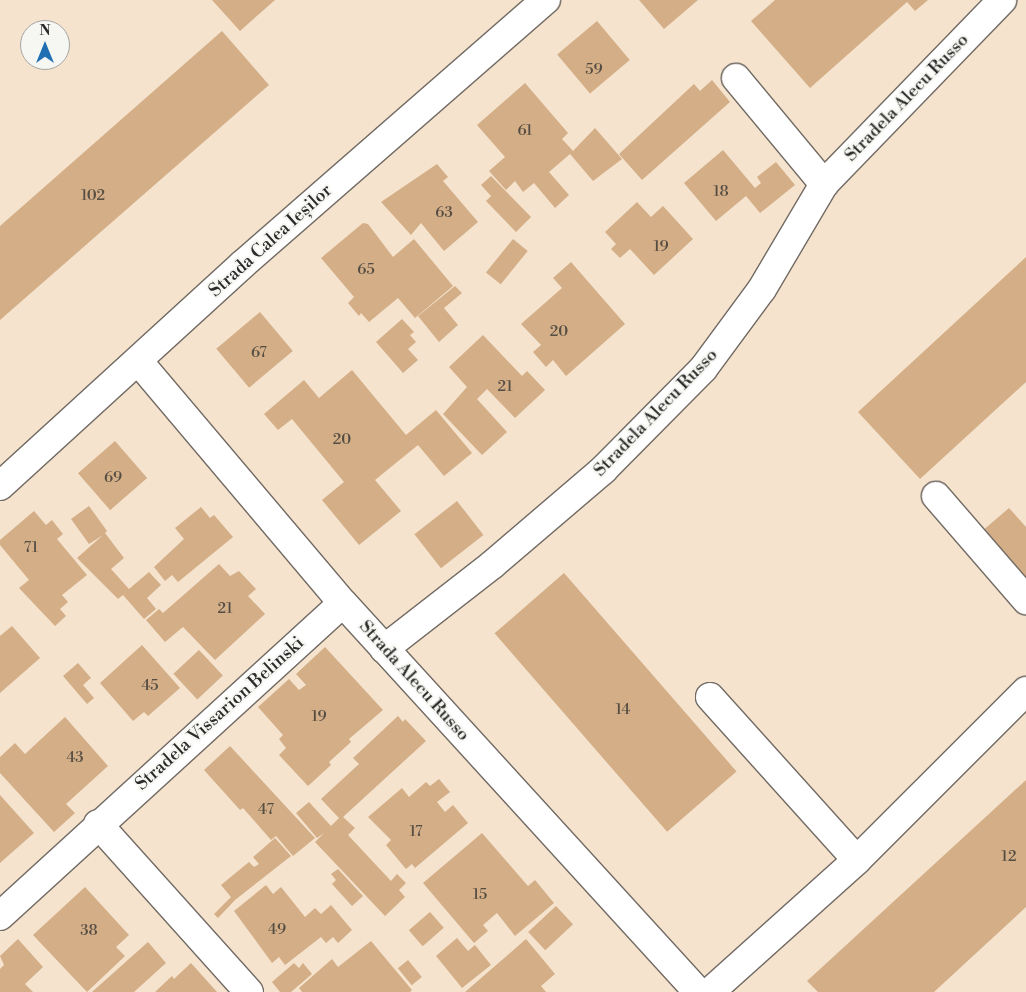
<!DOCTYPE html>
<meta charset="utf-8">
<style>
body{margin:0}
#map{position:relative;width:1026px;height:992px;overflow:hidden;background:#f5e3ce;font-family:"Libre Bodoni",serif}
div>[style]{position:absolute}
.building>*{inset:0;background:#d3ae87;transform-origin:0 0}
.roads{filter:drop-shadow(1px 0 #726b64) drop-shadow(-1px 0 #726b64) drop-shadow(0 1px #726b64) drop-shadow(0 -1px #726b64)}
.street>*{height:28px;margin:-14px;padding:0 14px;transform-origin:14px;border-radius:14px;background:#fff}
.secondary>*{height:28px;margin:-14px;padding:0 14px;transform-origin:14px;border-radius:14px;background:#fff}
span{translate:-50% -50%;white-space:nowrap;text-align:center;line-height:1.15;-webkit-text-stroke:4px #f6f6f2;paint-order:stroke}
.number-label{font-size:15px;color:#554c42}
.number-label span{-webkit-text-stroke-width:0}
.street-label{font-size:18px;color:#2b2b2b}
.north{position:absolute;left:20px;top:20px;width:50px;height:50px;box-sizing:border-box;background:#f6f6f2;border:1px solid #a5a5a2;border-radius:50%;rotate:0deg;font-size:14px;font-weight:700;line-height:20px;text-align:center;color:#2b2b2b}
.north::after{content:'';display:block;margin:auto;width:18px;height:22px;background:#1f6fb2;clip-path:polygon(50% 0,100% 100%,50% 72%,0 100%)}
</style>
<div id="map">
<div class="building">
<div style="clip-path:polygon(212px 0,275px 0,240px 31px)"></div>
<div style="clip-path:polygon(639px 0,698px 0,664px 29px)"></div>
<div style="clip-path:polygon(775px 0,928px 0,915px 11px,907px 2px,810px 88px,751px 21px)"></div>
<div style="left:597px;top:21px;width:51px;height:52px;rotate:50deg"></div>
<div style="clip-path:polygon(222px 31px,269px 85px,0 320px,0 226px)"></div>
<div style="clip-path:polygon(712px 80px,730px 102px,642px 180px,619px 154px,694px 84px,700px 91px)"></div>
<div style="clip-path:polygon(525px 83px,568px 133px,562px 139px,573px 151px,595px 128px,622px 159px,593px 181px,570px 154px,549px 172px,569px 195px,555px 208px,534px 183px,523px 192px,515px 181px,506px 190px,489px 171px,505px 157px,477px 125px)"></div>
<div style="clip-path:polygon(723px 150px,755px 188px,761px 183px,757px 177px,776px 162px,795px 185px,760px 213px,746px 196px,716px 221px,684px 183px)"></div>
<div style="clip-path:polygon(437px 164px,448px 177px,443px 181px,478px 222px,444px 251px,421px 223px,411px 235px,381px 202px)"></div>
<div style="clip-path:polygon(491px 176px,531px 217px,516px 232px,486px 201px,491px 196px,481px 185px)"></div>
<div style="clip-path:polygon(637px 202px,651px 217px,663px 206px,693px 239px,654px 275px,630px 249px,620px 258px,611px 249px,616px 244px,605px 232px)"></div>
<div style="clip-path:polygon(363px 223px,368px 224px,393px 257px,414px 239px,453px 286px,415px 318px,398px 298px,369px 322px,361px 313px,359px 316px,348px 303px,354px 297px,321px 258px)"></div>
<div style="left:513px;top:239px;width:19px;height:43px;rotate:39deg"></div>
<div style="clip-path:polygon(1026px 257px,1026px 382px,920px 479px,858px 412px)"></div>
<div style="clip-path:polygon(571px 262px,625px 324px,566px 376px,553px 360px,546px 367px,533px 352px,541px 345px,521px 324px,562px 288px,553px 278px)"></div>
<div style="clip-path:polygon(455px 286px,462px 293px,444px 308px,458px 325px,439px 342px,418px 316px)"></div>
<div style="left:260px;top:312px;width:51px;height:57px;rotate:50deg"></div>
<div style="clip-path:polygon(402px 319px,414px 332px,410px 335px,416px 342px,408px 349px,418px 360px,403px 373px,376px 342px)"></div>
<div style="clip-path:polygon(483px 335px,522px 376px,527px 371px,545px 390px,515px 418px,487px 389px,477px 399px,507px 432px,482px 455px,443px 414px,467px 387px,449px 367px)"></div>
<div style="clip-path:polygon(352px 370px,406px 435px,436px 410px,472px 453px,444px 476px,418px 445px,375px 480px,401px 511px,359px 545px,322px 500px,344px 482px,292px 419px,278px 430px,264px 414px,304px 380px,319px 398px)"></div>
<div style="left:115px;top:441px;width:49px;height:49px;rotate:49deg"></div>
<div style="left:457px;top:501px;width:43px;height:54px;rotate:52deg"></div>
<div style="clip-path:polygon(89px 506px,107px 531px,105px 533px,124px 558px,111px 569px,129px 589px,149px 572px,161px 585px,147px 598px,156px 609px,144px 619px,123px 595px,118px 599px,77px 558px,103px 535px,89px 544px,71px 519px)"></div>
<div style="clip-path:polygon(201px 507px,210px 518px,214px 515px,233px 537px,178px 582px,172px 575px,165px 581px,154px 567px,184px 539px,175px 528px)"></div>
<div style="clip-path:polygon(1009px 508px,1026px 527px,1026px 583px,981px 532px)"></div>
<div style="clip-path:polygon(34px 511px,46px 525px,52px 520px,63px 534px,57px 539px,87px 575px,62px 595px,68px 602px,60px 609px,66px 616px,55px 626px,19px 588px,29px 580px,0 545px,0 540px)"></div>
<div style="clip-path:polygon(219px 564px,230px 576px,239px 571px,256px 589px,248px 596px,265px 614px,215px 660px,183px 627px,165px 642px,146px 620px,159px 609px,163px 613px)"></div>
<div style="left:564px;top:573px;width:263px;height:92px;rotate:49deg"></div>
<div style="clip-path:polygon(12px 626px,40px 658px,0 693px,0 636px)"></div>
<div style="clip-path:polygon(142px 645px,180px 688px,148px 716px,144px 712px,133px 721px,100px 683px)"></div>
<div style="clip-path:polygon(325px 647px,383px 710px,349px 739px,351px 742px,329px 762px,331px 765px,308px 786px,279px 755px,286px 748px,279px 739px,283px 735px,258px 707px,289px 679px,299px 690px,306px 685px,296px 674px)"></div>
<div style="left:199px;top:650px;width:35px;height:35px;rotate:47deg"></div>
<div style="clip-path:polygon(78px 663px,91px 678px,83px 685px,94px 698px,87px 704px,63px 676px)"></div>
<div style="clip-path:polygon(398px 716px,403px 722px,405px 719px,426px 741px,343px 817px,355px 828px,348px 835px,391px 881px,397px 874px,406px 883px,399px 890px,405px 897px,385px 916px,315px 842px,324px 833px,317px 838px,296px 813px,309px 802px,331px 826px,339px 818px,321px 799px,359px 764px,353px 758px)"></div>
<div style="clip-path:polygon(65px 717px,108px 766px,66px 804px,75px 813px,54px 832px,0 773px,0 757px,15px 743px,25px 754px)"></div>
<div style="clip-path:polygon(230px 746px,315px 838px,293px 856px,276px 836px,271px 840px,243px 808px,240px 810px,204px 770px)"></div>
<div style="clip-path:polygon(439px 779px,450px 792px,437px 802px,445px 812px,453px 805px,468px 823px,415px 868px,412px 864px,406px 869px,386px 845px,391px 840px,368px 817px,402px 788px,409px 797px,426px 782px,430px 786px)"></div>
<div style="clip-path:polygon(1026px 780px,1026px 907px,934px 992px,818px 992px,807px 981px)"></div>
<div style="clip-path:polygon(0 795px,34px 833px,0 863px)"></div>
<div style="clip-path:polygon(482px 833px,528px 886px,535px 880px,554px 903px,515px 936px,497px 913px,483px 925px,488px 931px,474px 943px,423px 883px)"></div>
<div style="clip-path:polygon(275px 838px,291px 856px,235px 900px,218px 918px,214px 914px,231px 897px,221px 885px,249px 862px,254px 867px,259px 864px,253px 857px)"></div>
<div style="clip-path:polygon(338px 869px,363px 896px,352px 906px,332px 884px,336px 880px,331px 874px)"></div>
<div style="clip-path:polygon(266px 885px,273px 894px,281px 887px,305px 917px,315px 908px,321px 914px,331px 905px,352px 930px,338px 943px,333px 937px,326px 943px,321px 937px,285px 965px,279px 957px,272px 963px,234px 911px)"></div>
<div style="clip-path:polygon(85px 887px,129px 935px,116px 947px,125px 956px,87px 992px,33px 935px)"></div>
<div style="left:556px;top:906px;width:25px;height:38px;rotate:47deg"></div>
<div style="left:430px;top:912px;width:21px;height:28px;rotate:49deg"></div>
<div style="clip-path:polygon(457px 938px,468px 951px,475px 945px,491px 965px,462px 988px,436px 956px)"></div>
<div style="clip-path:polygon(18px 939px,43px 967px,25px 984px,33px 992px,0 992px,0 969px,4px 965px,0 956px)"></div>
<div style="clip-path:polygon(526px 939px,555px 974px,541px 986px,546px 992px,465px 992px)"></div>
<div style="clip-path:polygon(371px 941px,412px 990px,410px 992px,302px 992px,299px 988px,332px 959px,338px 967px)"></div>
<div style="clip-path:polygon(148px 942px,166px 963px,134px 992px,92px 992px)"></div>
<div style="left:408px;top:960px;width:22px;height:13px;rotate:51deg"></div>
<div style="clip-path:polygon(191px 963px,217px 992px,155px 992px,172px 976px,174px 979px)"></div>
<div style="clip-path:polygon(294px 963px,299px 968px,303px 963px,312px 974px,291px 992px,280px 992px,272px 982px)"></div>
</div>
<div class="roads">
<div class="street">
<div style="left:736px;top:78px;width:138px;rotate:50.3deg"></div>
<div style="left:139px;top:362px;width:316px;rotate:49.8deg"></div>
<div style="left:343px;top:603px;width:527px;rotate:47.62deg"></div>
<div style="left:936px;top:496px;width:138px;rotate:49.1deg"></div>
<div style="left:384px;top:649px;width:138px;rotate:-37.9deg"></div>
<div style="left:493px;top:564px;width:145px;rotate:-40.5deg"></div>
<div style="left:603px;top:470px;width:142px;rotate:-45.3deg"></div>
<div style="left:703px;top:369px;width:99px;rotate:-53.6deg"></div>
<div style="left:762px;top:289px;width:122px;rotate:-59.4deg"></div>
<div style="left:824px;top:184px;width:256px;rotate:-45.9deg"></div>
<div style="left:710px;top:697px;width:219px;rotate:48deg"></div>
<div style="left:98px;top:824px;width:226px;rotate:48.1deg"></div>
<div style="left:0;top:916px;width:464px;rotate:-42.4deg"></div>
<div style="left:710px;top:992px;width:198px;rotate:-41.9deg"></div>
<div style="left:857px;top:860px;width:239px;rotate:-45deg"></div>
</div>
<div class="secondary">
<div style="left:0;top:486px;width:329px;rotate:-42.4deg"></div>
<div style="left:243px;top:264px;width:402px;rotate:-41.1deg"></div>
</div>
</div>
<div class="number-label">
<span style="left:594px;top:70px">59</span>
<span style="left:525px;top:131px">61</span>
<span style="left:721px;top:192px">18</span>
<span style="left:93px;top:196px">102</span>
<span style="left:444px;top:213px">63</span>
<span style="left:661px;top:247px">19</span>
<span style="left:366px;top:270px">65</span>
<span style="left:559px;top:332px">20</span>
<span style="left:259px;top:353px">67</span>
<span style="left:505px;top:387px">21</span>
<span style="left:342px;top:440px">20</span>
<span style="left:113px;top:478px">69</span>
<span style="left:31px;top:548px">71</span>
<span style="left:225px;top:609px">21</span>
<span style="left:150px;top:686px">45</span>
<span style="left:623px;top:710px">14</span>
<span style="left:319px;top:717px">19</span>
<span style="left:75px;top:758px">43</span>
<span style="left:266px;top:810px">47</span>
<span style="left:416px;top:832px">17</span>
<span style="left:1009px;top:857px">12</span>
<span style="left:480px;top:895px">15</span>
<span style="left:277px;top:930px">49</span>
<span style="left:89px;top:931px">38</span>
</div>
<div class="street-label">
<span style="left:907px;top:98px;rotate:-46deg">Stradela Alecu Russo</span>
<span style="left:271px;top:241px;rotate:-42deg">Strada Calea Ieșilor</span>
<span style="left:656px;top:413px;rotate:-46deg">Stradela Alecu Russo</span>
<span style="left:414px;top:681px;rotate:48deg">Strada Alecu Russo</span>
<span style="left:220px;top:714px;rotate:-42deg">Stradela Vissarion Belinski</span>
</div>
<div class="north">N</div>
</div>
